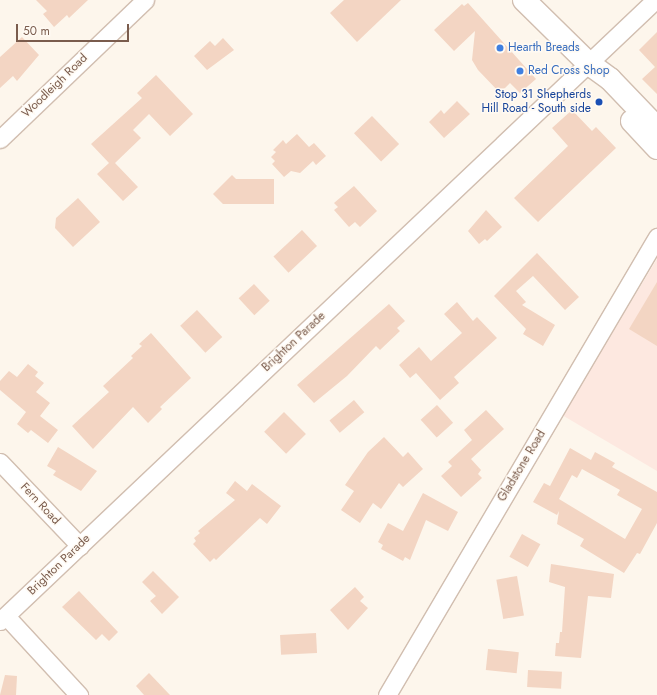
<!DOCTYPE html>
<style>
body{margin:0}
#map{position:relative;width:657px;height:695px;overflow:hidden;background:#fdf6ec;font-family:Jost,sans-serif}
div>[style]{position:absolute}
.commercial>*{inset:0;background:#fde8e0}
.building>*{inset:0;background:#f3d5c3;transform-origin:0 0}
.roads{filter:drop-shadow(1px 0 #d1beb0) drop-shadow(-1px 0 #d1beb0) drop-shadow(0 1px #d1beb0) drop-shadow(0 -1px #d1beb0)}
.minor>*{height:17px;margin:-8.5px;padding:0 8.5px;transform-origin:8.5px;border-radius:8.5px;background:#fff}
.secondary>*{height:22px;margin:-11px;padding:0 11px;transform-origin:11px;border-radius:11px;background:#fff}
.dots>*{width:11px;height:11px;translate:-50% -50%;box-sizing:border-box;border:2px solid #fffaf3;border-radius:50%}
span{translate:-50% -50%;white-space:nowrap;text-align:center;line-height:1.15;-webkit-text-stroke:3px #fffaf3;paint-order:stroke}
.shop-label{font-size:12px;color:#366cbe}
.left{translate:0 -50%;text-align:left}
.street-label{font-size:12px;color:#7a5c4d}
.transit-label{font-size:12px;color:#164399}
.right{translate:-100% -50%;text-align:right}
.scale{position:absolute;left:16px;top:24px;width:113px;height:18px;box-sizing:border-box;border:2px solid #7a5c4d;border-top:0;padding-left:5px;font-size:12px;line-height:14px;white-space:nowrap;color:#7a5c4d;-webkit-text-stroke:3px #fffaf3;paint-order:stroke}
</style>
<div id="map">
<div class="commercial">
<div style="clip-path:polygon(657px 259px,657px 471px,562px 415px)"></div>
</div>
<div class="building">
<div style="clip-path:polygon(36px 0,88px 0,69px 18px,67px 15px,54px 27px,43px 14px,47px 11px)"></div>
<div style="clip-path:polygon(344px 0,401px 0,357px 42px,330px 13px)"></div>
<div style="clip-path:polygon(468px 3px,536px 79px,520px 93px,510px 83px,500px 93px,478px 70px,472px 60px,475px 31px,454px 51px,434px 30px,462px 4px,464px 6px)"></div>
<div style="clip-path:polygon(657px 32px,657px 94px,642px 79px,655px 67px,639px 50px)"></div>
<div style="clip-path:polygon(22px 37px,39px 55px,17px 81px,13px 76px,0 88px,0 57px)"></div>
<div style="clip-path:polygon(223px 38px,234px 50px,207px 70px,194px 56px,210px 41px,215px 46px)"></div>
<div style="clip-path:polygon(156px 75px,193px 114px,170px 136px,149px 114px,133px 130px,141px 138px,115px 163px,138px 187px,123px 201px,97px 174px,109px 163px,91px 144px,142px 98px,137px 93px)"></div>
<div style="clip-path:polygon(457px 101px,470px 114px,444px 138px,429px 122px,441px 110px,444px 114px)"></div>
<div style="clip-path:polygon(572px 110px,592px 131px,596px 127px,616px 148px,538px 222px,514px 198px,568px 146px,552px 128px)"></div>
<div style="left:372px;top:116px;width:39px;height:25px;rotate:46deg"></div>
<div style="clip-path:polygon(297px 134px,309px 147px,314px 143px,326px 156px,316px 165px,313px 161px,300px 173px,291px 171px,284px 177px,272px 164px,275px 161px,271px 157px,276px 152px,273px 150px,283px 140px,286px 144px)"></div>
<div style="clip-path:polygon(232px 175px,236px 179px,274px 179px,274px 204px,223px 204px,213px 194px)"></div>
<div style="clip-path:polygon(354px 186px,377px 211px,360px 227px,355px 222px,349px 227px,334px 210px,338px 207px,334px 203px)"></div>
<div style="clip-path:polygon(78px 198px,100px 222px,73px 247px,55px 228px,56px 218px)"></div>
<div style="clip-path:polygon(486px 210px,502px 227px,487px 241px,485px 239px,479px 244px,468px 231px)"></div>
<div style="left:302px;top:230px;width:22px;height:39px;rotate:47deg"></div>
<div style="clip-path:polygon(537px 253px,579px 297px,565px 310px,533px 276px,516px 291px,526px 302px,522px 305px,555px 325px,543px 346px,523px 334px,526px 329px,494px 296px)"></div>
<div style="clip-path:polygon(657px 282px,657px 346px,629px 329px)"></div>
<div style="left:254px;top:284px;width:23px;height:21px;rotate:47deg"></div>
<div style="clip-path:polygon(457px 302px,473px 321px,477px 317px,497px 338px,454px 377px,459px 383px,440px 400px,416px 373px,410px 378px,399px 365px,419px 347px,431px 361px,462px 333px,444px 314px)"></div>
<div style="clip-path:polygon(389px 304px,405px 321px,397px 328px,400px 331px,380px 350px,376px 346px,347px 376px,314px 403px,297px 385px)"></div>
<div style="left:197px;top:310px;width:37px;height:23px;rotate:47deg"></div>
<div style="clip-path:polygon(151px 333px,191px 378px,160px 407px,162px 409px,148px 423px,133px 407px,93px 449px,72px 426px,109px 392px,103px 386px,133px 358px,131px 356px,142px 346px,139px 344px)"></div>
<div style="clip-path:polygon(28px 364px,38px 372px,35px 376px,44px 383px,36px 392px,50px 403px,40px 416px,58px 430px,48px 443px,31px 430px,28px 433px,17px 424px,26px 412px,0 390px,0 381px,9px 371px,17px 377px)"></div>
<div style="left:354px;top:400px;width:16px;height:32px;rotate:50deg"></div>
<div style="left:437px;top:405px;width:24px;height:22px;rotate:48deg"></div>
<div style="clip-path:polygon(486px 410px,504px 429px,471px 459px,481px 470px,478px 474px,482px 478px,461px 497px,441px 476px,452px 466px,448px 462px,472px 440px,464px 430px)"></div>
<div style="left:284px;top:412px;width:31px;height:28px;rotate:45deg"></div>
<div style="clip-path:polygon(384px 437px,403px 457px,408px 452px,423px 469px,403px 487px,399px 483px,381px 509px,373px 503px,360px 523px,341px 510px,354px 491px,345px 485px,368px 452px)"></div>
<div style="clip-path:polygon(58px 447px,97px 471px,81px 491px,53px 475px,56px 471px,47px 466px)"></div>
<div style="clip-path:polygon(evenodd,570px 448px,591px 460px,595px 452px,615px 463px,612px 467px,657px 492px,657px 523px,640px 554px,637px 553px,624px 573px,580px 546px,584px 539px,557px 524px,559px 511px,557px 515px,533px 502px,544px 483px,550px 486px,570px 448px,582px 469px,620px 490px,617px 495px,642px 509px,625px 539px,559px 499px,572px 475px,577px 478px,582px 469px)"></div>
<div style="clip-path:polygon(235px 481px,247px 491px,252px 484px,281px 506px,267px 524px,260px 518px,216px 560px,214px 558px,210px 562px,193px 544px,196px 541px,194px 538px,200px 533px,198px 531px,235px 500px,226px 493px)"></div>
<div style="clip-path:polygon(423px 493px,458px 512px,448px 531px,426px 520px,410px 560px,405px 557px,403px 561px,381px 549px,383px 545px,378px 542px,388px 523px,403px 531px)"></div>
<div style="left:522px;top:534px;width:21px;height:26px;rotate:29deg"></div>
<div style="clip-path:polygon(551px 564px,614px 574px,611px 598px,588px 596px,581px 658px,555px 656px,556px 643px,559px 643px,560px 632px,562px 632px,565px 587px,549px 582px)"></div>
<div style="clip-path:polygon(153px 571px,179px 597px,162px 614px,150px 601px,156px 596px,142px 582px)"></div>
<div style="left:517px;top:576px;width:40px;height:21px;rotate:80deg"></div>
<div style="clip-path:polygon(355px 587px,364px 597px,360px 601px,368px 608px,348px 630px,330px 610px)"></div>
<div style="clip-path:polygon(79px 591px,118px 632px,109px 641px,102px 634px,96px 640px,62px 607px)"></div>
<div style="left:316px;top:633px;width:20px;height:36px;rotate:87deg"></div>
<div style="left:488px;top:649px;width:31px;height:21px;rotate:6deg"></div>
<div style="left:528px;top:670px;width:34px;height:17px;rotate:3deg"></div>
<div style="clip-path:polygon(149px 673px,170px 695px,144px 695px,136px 686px)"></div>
<div style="clip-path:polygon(5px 675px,17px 676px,16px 695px,0 695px)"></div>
</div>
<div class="roads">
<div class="minor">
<div style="left:0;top:139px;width:201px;rotate:-43.8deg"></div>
<div style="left:0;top:462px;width:116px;rotate:46.4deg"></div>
<div style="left:6px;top:616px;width:108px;rotate:47.3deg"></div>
<div style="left:0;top:621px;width:903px;rotate:-43.47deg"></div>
<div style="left:387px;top:695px;width:532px;rotate:-59.48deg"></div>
</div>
<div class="secondary">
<div style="left:524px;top:0;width:90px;rotate:44.5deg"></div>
<div style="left:588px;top:63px;width:27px;rotate:36deg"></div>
<div style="left:610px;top:79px;width:68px;rotate:46.2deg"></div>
<div style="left:632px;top:121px;width:37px;rotate:47deg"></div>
</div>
</div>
<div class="dots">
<div style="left:500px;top:48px;background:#3f7fe0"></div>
<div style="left:520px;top:71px;background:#3f7fe0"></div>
<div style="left:599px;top:102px;background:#1a4fb4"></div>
</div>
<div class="shop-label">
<span class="left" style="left:508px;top:48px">Hearth Breads</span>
<span class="left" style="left:528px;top:71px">Red Cross Shop</span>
</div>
<div class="street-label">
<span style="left:55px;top:86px;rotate:-44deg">Woodleigh Road</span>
<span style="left:294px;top:342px;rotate:-43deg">Brighton Parade</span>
<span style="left:522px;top:466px;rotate:-59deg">Gladstone Road</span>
<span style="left:40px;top:504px;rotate:47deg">Fern Road</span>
<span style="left:59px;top:565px;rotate:-44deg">Brighton Parade</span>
</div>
<div class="transit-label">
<span class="right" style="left:591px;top:102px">Stop 31 Shepherds<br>Hill Road - South side</span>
</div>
<div class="scale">50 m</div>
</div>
